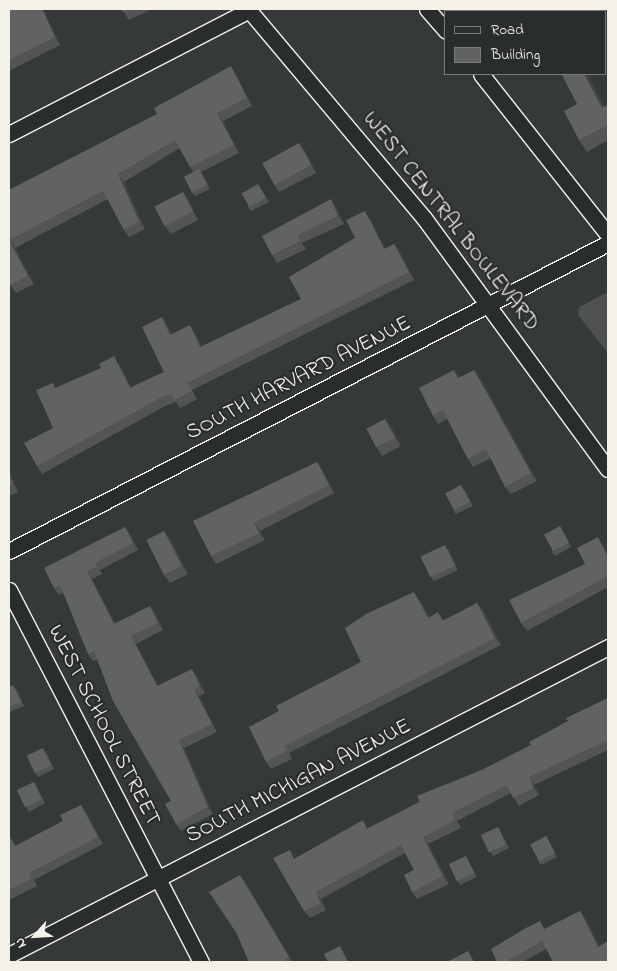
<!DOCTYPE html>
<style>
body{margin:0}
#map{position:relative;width:617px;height:971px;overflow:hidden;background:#363939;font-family:"Indie Flower",sans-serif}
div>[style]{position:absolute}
.green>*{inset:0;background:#4e514f}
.roads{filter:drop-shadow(1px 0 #f4f1e8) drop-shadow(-1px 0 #f4f1e8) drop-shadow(0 1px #f4f1e8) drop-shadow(0 -1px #f4f1e8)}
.street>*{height:15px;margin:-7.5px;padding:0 7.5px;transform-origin:7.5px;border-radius:7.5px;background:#2a2d2e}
.wall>*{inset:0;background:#535554}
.shaded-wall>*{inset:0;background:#444545}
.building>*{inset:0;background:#616362;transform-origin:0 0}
span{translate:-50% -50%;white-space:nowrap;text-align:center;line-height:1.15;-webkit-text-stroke:4.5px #2a2d2e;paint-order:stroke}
.street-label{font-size:22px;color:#f4f1e8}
.frame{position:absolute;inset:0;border:10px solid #f4f1e8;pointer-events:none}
.legend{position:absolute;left:444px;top:10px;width:162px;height:65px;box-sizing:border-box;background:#2a2d2e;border:1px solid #7b7b78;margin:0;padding:6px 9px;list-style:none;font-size:15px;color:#f4f1e8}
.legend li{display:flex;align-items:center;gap:10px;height:25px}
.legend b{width:25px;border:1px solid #7b7b78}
.north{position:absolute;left:10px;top:911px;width:50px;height:50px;-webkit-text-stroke:4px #2a2d2e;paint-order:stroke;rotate:244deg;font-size:14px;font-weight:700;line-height:20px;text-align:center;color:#f4f1e8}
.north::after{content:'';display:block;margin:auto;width:18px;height:22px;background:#f4f1e8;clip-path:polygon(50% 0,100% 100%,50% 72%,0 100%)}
</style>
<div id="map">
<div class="green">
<div style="clip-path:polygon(608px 292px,608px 353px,578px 315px,579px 307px)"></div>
</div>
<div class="roads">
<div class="street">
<div style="left:248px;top:9px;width:273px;rotate:49.9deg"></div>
<div style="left:424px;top:218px;width:311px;rotate:53.8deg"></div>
<div style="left:427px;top:9px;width:29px;rotate:49deg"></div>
<div style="left:481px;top:74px;width:205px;rotate:51.7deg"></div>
<div style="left:9px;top:134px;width:270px;rotate:-27.3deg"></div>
<div style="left:9px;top:551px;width:674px;rotate:-27.21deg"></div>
<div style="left:9px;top:590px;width:419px;rotate:62.7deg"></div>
<div style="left:9px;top:955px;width:674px;rotate:-27.21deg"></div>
</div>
</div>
<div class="wall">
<div style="clip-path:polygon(9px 9px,43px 9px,60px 45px,9px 71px)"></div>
<div style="clip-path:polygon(122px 9px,152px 9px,129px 20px)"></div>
<div style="clip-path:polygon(236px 74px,252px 106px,223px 121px,239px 153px,201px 172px,210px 189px,195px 196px,192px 192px,193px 172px,180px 148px,124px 182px,145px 229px,129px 237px,124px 230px,108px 199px,15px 248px,34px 284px,16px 293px,10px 285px,9px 190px)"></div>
<div style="clip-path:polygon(588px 76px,604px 107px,608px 105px,608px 140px,587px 152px,579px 140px,577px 104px)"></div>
<div style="clip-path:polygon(299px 143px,305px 151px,316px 173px,279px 192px,274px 184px)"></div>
<div style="clip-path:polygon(258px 184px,269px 202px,251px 211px,248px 207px)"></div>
<div style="clip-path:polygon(183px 192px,188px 200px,198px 220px,171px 234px,165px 226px)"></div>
<div style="clip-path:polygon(336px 207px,344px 224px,302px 243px,306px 249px,277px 263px,272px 255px,262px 236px)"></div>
<div style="clip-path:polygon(370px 219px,385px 249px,394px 244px,400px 252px,414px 280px,192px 390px,197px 399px,180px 408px,176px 402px,167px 405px,42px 474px,37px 466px,53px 428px,57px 388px,101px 368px,119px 364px,131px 387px,164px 372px,167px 325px,172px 334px,195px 333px,202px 347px,301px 299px,355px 238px)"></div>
<div style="clip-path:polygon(454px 370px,459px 378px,480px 378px,537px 481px,511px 494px,505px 487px,491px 458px,473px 467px,468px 459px,447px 419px,438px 424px,433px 416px)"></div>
<div style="clip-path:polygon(385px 419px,391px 427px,401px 446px,382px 456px,377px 448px)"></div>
<div style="clip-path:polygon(317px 462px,322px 469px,334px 493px,260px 531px,265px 540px,216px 564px,211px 556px)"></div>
<div style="clip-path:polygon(9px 470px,18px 492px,9px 496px)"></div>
<div style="clip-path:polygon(464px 489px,473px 506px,456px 514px,453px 510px)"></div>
<div style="clip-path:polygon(560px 526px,571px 547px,555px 556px,552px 552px)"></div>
<div style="clip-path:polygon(125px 527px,130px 534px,138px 550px,100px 570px,102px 574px,92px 579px,115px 623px,155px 613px,163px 630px,136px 644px,158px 686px,197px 676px,205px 693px,199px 696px,217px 732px,184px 748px,213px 814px,181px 831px,176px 824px,171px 801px,97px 660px,93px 661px,88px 654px,64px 593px,59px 595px,54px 588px)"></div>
<div style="clip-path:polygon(164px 531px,170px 539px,188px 574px,170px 583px,164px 575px)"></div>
<div style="clip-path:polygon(603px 545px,608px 555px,608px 587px,527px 631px,521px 623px,585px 564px)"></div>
<div style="clip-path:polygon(448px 549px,458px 570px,434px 581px,431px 577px)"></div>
<div style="clip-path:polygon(419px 599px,429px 617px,444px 620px,477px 603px,483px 610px,501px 645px,289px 753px,292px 759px,271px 769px,266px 762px,279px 711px,361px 662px)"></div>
<div style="clip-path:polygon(9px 687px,16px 689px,24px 706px,9px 712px)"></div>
<div style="clip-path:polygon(608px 698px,608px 750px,534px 785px,539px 795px,519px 806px,511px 793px,457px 821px,461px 828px,428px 844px,449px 884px,417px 899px,412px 892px,414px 870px,405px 853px,321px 899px,326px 910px,310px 918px,304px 911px,295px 858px,368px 828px,531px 745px,568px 721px)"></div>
<div style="clip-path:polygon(46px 752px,54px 769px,38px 777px,35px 773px)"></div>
<div style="clip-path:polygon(34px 782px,45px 803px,29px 812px,26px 808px)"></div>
<div style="clip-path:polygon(81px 805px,86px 812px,103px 844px,34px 880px,37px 886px,9px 900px,9px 837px,16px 846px,63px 821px)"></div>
<div style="clip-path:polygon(498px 827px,509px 848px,493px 856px,490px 852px)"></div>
<div style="clip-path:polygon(546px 836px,557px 857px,541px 865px,538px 861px)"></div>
<div style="clip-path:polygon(466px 856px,477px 877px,460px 885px,458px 881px)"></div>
<div style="clip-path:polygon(245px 882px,292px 962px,249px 962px,237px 934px)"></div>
<div style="clip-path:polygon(580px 911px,586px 919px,599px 946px,608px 962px,546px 949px,523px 962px,497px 962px,546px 929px)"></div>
</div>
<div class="shaded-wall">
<div style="clip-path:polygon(42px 9px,43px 9px,60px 45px,55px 37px)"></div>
<div style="clip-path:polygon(231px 66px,236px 74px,252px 106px,247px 98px)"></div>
<div style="clip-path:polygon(584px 74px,586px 74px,588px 76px,608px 116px,602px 108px)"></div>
<div style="clip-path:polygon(217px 113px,223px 121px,239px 153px,234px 145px)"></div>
<div style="clip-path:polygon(299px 143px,305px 151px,316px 173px,311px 165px)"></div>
<div style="clip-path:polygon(118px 174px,124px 182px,145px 229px,139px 221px)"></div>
<div style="clip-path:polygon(183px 192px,188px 200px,198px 220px,193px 212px)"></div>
<div style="clip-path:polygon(331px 199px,336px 207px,344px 224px,338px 216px)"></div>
<div style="clip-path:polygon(365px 211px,370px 219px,389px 257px,384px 249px)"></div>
<div style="clip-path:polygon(9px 240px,15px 248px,34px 284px,28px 276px)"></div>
<div style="clip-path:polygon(394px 244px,400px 252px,414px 280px,409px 272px)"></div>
<div style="clip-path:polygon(162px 317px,167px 325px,176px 342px,170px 335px)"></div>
<div style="clip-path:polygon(190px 325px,195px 333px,206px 355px,200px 347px)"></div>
<div style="clip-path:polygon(114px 356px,119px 364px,135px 395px,130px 388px)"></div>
<div style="clip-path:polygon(474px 370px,480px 378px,537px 481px,531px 473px)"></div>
<div style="clip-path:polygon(385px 419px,391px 427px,401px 446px,395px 438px)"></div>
<div style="clip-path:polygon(317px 462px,322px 469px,334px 493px,329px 485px)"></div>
<div style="clip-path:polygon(9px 470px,18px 492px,13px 484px,9px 475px)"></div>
<div style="clip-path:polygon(254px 523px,260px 531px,265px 540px,259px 533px)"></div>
<div style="clip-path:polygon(125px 527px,130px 534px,138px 550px,133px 543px)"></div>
<div style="clip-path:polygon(164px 531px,170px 539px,188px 574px,182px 566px)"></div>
<div style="clip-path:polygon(598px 537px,603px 545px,608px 555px,608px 558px)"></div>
<div style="clip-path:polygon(87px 571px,92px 579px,119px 631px,114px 624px)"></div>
<div style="clip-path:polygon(414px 592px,419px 599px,433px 625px,428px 618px)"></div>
<div style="clip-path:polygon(477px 603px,483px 610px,501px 645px,495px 638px)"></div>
<div style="clip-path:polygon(150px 606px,155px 613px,163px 630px,158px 623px)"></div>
<div style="clip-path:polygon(131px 636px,136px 644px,162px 694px,157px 686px)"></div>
<div style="clip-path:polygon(192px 669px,197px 676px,205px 693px,200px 686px)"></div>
<div style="clip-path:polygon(194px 689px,199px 696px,217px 732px,212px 724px)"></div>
<div style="clip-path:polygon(179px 740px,184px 748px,213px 814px,208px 807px)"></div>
<div style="clip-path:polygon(529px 777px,534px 785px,539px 795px,534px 788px)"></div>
<div style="clip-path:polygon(81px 805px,86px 812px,103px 844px,98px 837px)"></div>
<div style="clip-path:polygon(423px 837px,428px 844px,449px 884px,443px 876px)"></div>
<div style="clip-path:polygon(240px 875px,245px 882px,292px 962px,289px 957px)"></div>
<div style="clip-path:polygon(316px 892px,321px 899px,326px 910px,321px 903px)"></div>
<div style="clip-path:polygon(580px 911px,586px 919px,603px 954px,598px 947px)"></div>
</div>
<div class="building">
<div style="clip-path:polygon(9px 9px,42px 9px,55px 37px,9px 60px)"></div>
<div style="clip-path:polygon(122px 9px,131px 9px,123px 12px)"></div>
<div style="clip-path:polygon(231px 66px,247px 98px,217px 113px,234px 145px,190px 167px,175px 140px,118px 174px,139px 221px,124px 230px,103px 191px,9px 240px,28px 276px,10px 285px,9px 282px,9px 190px,157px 114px,154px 108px)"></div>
<div style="clip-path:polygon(563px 74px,584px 74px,602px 108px,608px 105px,608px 125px,579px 140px,564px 111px,577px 104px,562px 75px)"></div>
<div style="left:299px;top:143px;width:25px;height:42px;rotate:61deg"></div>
<div style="left:199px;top:169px;width:18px;height:17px;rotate:63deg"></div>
<div style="left:258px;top:184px;width:16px;height:19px;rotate:60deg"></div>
<div style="left:183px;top:192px;width:22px;height:32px;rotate:63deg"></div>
<div style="clip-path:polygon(331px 199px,338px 216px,297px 235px,300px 241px,272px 255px,262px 236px)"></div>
<div style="clip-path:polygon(365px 211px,384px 249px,394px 244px,409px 272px,187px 383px,192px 391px,174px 400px,172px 394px,162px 397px,37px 466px,24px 443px,53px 428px,36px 390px,53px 383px,55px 388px,101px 368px,99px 364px,114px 356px,130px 388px,164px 372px,142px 327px,162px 317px,170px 335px,190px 325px,200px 347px,301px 299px,289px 277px,355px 238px,346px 220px)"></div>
<div style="clip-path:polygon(454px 370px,458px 378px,474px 370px,531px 473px,505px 487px,486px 449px,468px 459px,443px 410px,433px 416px,419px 388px)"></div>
<div style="left:385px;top:419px;width:21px;height:21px;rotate:62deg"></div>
<div style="clip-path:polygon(317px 462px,329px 485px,254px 523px,259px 533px,211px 556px,193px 521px)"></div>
<div style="clip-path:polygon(9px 475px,13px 484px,9px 486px)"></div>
<div style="left:461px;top:485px;width:19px;height:18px;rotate:62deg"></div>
<div style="left:560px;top:526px;width:19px;height:18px;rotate:62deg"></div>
<div style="clip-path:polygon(125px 527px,133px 543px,95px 563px,97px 567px,87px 571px,114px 624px,150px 606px,158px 623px,131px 636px,157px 686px,192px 669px,200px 686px,194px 689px,212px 724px,179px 740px,208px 807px,176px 824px,165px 804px,171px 801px,113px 701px,94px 651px,88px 654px,60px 585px,54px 588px,44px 568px)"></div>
<div style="left:164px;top:531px;width:39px;height:20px;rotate:63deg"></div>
<div style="clip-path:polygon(598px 537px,608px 558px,608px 576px,521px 623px,509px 600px,585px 564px,577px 548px)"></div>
<div style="left:445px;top:545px;width:23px;height:27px;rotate:65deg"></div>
<div style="clip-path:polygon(414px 592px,428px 618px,438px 612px,443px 621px,477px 603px,495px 638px,284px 746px,287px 751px,266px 762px,249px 727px,279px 711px,276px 706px,361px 662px,345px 628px,366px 614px)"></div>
<div style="clip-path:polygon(13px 685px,21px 702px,9px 707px,9px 687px)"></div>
<div style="clip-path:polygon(608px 698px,608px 740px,529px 777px,534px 788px,513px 798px,507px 785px,452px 813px,455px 820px,423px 837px,443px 876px,412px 892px,404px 875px,414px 870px,401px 845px,316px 892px,321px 903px,304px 911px,273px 858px,290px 850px,294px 859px,363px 820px,367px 829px,420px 802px,417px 796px,484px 769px,531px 745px,529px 742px,568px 721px,566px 718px)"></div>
<div style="left:43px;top:748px;width:19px;height:18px;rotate:65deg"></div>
<div style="left:34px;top:782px;width:19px;height:19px;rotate:65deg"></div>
<div style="clip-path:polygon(81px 805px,98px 837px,29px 873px,32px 878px,9px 890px,9px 837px,10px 837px,15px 846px,63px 821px,60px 815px)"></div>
<div style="left:498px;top:827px;width:19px;height:19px;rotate:65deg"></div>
<div style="left:546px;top:836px;width:19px;height:18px;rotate:62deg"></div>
<div style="left:466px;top:856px;width:19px;height:19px;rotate:65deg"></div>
<div style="clip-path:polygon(240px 875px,289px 957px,282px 961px,282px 962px,249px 962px,237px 934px,209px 892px)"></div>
<div style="clip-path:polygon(580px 911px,598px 947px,608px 941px,608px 962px,553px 962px,542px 941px,505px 962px,497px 962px,491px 949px,524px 929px,540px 921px,544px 929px)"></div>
<div style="clip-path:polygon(340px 946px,348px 962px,328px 962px,324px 954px)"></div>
<div style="clip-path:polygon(468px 951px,474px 962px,447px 962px)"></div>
</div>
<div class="street-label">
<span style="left:450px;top:222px;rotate:52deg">WEST CENTRAL BOULEVARD</span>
<span style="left:299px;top:379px;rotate:-27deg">SOUTH HARVARD AVENUE</span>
<span style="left:103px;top:726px;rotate:63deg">WEST SCHOOL STREET</span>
<span style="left:299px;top:782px;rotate:-27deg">SOUTH MICHIGAN AVENUE</span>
</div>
<div class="frame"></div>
<ul class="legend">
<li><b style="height:6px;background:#2a2d2e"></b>Road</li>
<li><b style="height:14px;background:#616362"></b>Building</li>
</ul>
<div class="north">N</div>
</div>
